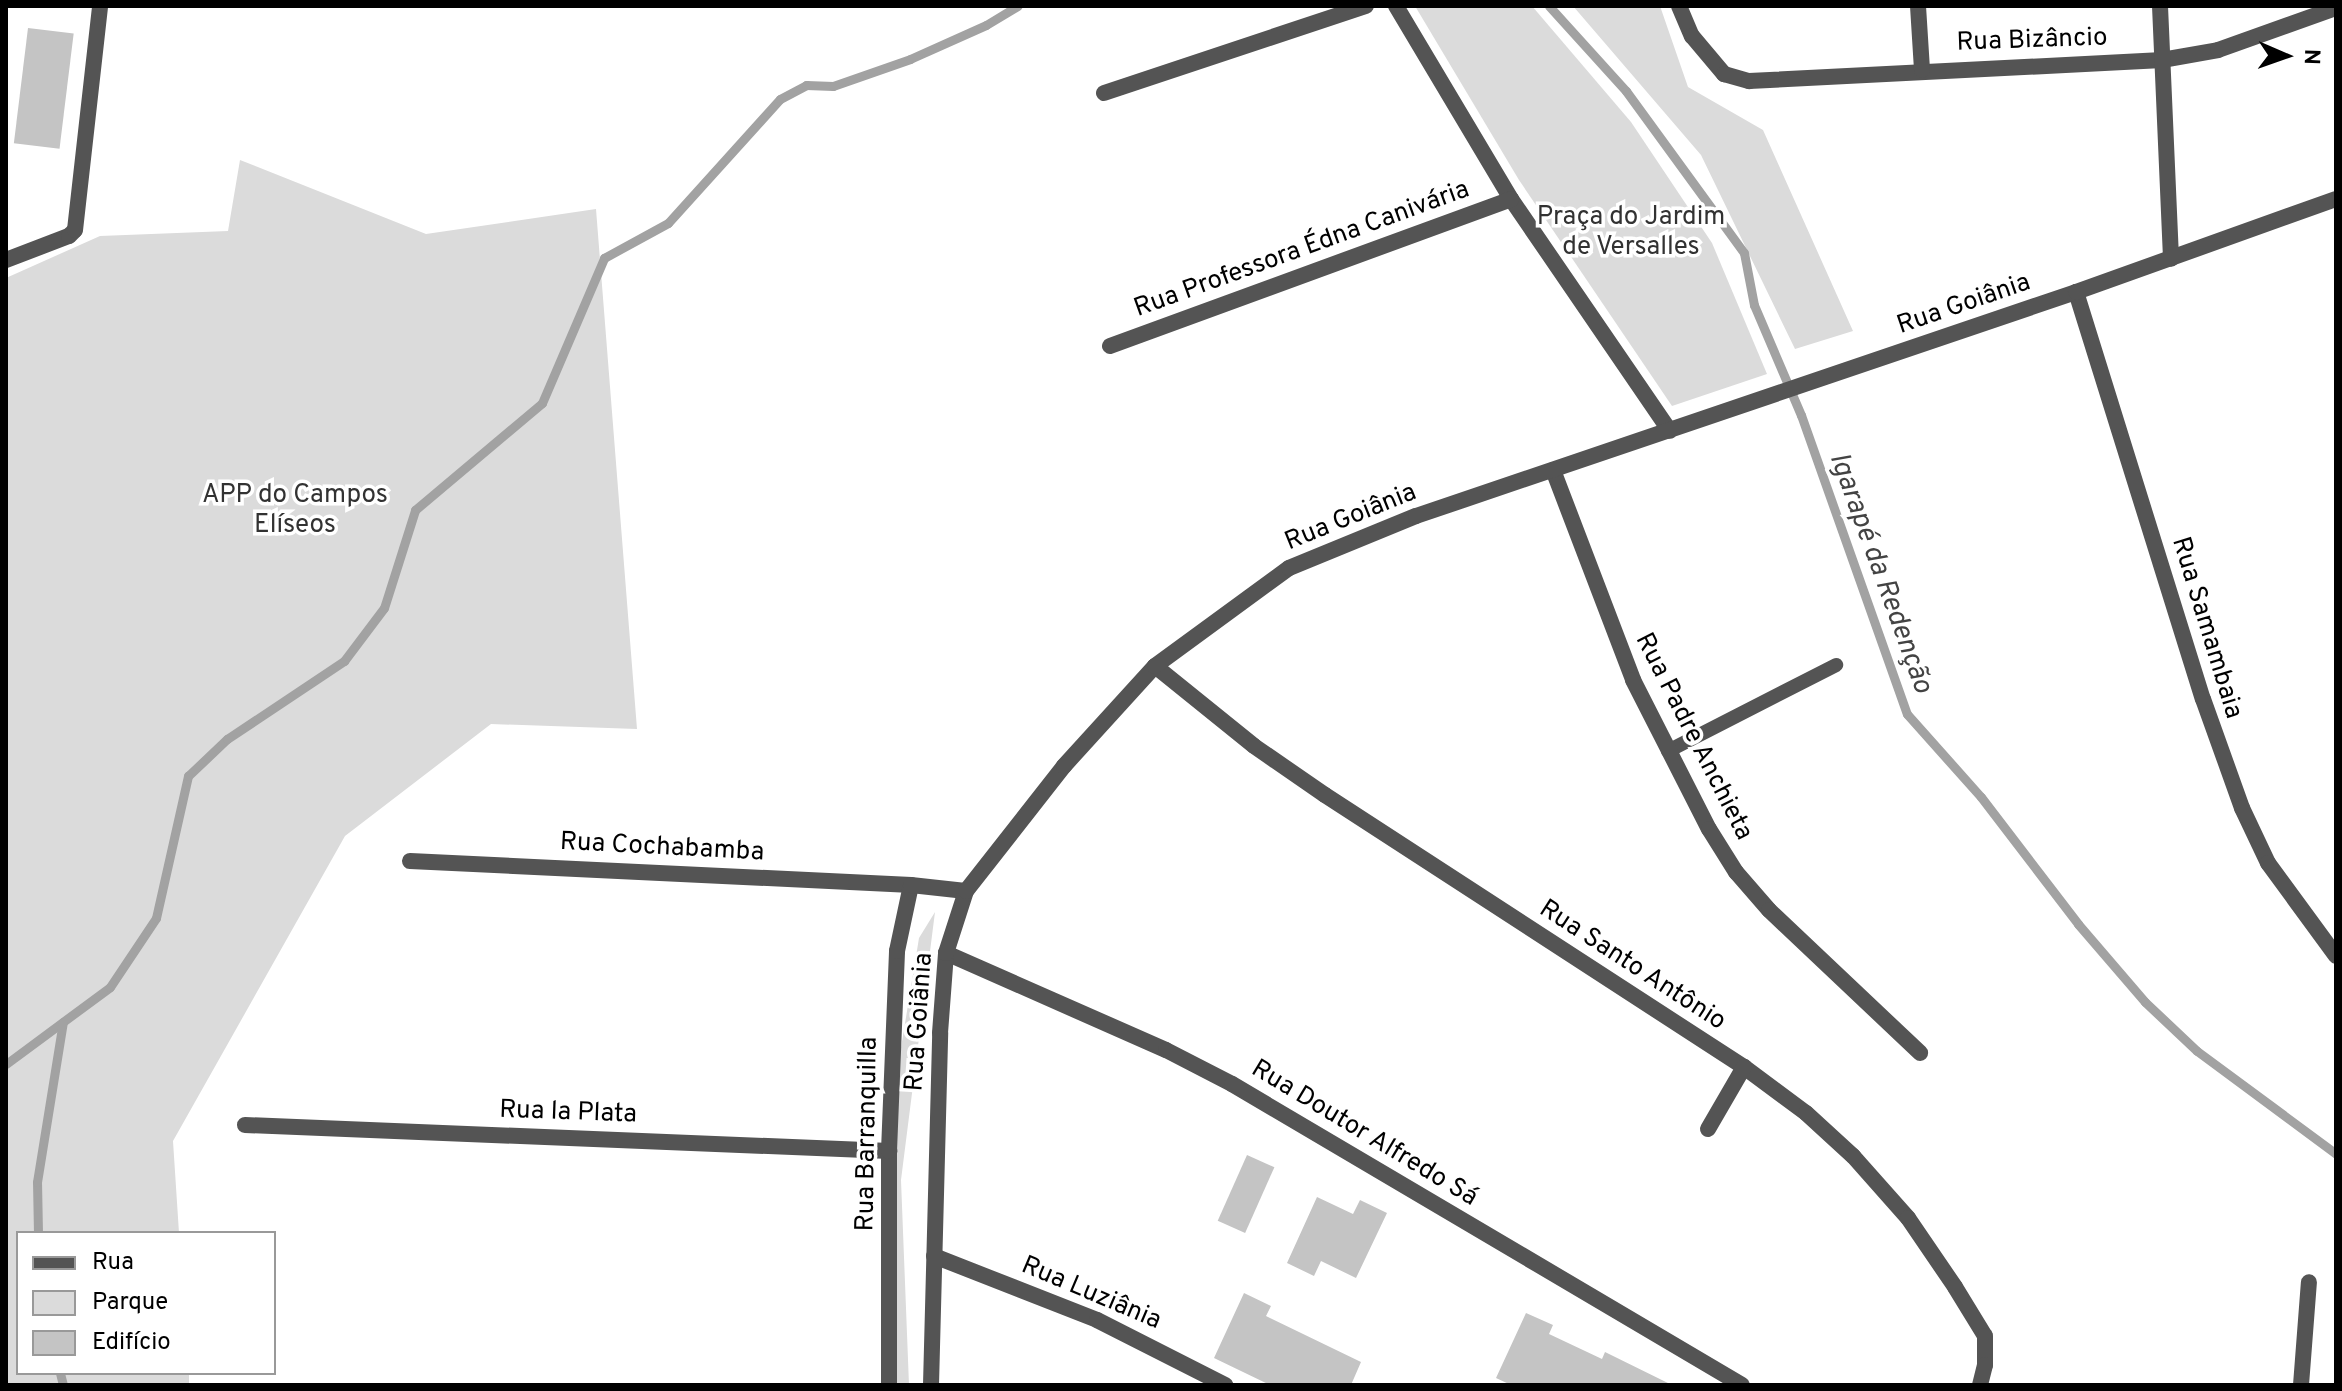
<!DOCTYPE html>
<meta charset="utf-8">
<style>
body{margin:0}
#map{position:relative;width:2342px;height:1391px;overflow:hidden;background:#fff;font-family:Overpass,sans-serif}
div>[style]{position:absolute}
.green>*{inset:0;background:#dbdbdb}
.stream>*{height:9px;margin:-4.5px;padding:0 4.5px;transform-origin:4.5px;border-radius:4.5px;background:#a2a2a2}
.building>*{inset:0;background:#c4c4c4;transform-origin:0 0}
.service>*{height:14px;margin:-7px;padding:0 7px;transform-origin:7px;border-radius:7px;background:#545454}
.minor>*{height:16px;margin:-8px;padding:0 8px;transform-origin:8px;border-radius:8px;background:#545454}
.tertiary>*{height:16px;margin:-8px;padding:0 8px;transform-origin:8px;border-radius:8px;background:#545454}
span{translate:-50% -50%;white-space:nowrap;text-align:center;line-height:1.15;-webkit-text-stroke:7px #fff;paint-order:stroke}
.street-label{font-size:26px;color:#000}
.park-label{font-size:26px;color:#323232}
.water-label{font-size:28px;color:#434343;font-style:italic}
.frame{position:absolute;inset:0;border:8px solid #000;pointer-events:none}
.legend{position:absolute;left:16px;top:1231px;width:260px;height:144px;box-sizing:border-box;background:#fff;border:2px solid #999;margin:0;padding:10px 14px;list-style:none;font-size:24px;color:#000}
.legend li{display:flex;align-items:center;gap:16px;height:40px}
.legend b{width:40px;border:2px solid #999}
.north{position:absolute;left:2246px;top:16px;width:80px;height:80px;-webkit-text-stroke:6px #fff;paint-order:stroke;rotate:92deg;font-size:22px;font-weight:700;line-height:32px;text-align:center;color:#000}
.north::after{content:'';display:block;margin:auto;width:28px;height:36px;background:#000;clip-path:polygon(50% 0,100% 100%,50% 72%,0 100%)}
</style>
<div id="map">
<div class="green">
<div style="clip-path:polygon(1415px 6px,1532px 6px,1631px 122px,1712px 243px,1767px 374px,1672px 406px,1519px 180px)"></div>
<div style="clip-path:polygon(1573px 6px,1660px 6px,1688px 87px,1763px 130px,1853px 331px,1795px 349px,1701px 155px)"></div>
<div style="clip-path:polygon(240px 160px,426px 234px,596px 209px,637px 729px,491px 724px,345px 836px,173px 1141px,179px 1233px,18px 1233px,18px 1373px,189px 1373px,189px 1385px,6px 1385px,6px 278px,100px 236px,228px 231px)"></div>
<div style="clip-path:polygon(935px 912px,901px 1180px,909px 1385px,885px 1385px,886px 1139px,919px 938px)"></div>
</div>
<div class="stream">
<div style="left:1549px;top:6px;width:115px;rotate:47.8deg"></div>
<div style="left:1626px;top:91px;width:200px;rotate:53.9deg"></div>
<div style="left:1744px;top:253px;width:53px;rotate:79.1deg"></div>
<div style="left:1754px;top:305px;width:120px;rotate:66.9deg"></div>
<div style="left:1801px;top:415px;width:317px;rotate:70.5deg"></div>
<div style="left:1907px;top:714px;width:111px;rotate:48.3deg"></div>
<div style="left:1981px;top:797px;width:160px;rotate:52.6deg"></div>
<div style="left:2078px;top:924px;width:103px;rotate:49.3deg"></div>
<div style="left:2145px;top:1002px;width:71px;rotate:43.3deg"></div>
<div style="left:2197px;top:1051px;width:173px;rotate:36.5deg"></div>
<div style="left:6px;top:1064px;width:129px;rotate:-36.5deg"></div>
<div style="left:110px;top:987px;width:83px;rotate:-56.3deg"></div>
<div style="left:156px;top:918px;width:146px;rotate:-77.3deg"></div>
<div style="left:188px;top:776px;width:54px;rotate:-43.5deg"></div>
<div style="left:227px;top:739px;width:141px;rotate:-33.7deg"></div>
<div style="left:344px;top:661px;width:66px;rotate:-53deg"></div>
<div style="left:384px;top:608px;width:103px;rotate:-72.4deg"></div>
<div style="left:415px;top:510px;width:166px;rotate:-40.1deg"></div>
<div style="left:542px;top:403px;width:158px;rotate:-66.8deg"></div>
<div style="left:604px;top:258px;width:73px;rotate:-28.7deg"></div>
<div style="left:668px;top:223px;width:167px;rotate:-47.9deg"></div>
<div style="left:780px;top:99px;width:30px;rotate:-28deg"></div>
<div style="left:806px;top:85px;width:27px;rotate:2deg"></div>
<div style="left:833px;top:86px;width:82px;rotate:-19.3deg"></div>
<div style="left:910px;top:59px;width:83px;rotate:-24.1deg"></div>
<div style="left:986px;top:25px;width:37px;rotate:-31deg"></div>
<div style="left:38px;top:1233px;width:51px;rotate:-91.1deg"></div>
<div style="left:37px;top:1182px;width:162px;rotate:-80.8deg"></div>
<div style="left:60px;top:1373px;width:12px;rotate:76deg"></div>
</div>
<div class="building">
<div style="left:28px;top:28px;width:46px;height:116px;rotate:7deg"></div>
<div style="left:1247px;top:1155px;width:30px;height:72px;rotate:24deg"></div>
<div style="clip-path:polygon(1317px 1197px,1353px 1214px,1360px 1200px,1387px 1213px,1356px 1278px,1321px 1261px,1314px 1276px,1287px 1263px)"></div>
<div style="clip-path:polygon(1244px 1293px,1271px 1306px,1266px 1316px,1361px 1362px,1351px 1385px,1270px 1385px,1214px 1358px)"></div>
<div style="clip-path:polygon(1526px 1313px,1553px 1325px,1549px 1334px,1602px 1359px,1605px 1352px,1672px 1385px,1511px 1385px,1496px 1378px)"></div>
</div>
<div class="service">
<div style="left:1668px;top:751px;width:189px;rotate:-27.1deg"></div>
</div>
<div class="minor">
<div style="left:1396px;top:6px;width:225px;rotate:59.2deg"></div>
<div style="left:1511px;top:199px;width:281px;rotate:55.6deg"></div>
<div style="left:1679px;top:6px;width:33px;rotate:67deg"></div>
<div style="left:1692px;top:36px;width:50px;rotate:49.9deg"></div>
<div style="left:1724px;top:74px;width:26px;rotate:16deg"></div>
<div style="left:1749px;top:81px;width:414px;rotate:-2.9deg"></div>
<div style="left:2162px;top:60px;width:57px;rotate:-10.1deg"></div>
<div style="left:2218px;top:50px;width:125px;rotate:-19.6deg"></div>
<div style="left:1918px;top:6px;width:64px;rotate:86.4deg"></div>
<div style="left:1104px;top:93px;width:276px;rotate:-18.4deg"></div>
<div style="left:6px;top:260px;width:67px;rotate:-20.9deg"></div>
<div style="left:69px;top:236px;width:8px;rotate:-45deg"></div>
<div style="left:75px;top:230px;width:225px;rotate:-83.6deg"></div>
<div style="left:2076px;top:292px;width:426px;rotate:72.7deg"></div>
<div style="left:2203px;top:699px;width:116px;rotate:70.3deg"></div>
<div style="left:2242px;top:808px;width:61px;rotate:64.7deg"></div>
<div style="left:2268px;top:863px;width:115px;rotate:53.8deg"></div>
<div style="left:1110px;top:346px;width:427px;rotate:-20.1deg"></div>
<div style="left:1553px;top:470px;width:225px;rotate:69.1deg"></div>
<div style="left:1633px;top:680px;width:167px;rotate:63deg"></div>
<div style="left:1709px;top:829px;width:51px;rotate:57.9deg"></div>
<div style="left:1736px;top:872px;width:50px;rotate:49deg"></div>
<div style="left:1769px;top:910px;width:208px;rotate:43.4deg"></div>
<div style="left:1155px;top:666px;width:127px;rotate:38.9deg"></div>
<div style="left:1254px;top:746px;width:86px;rotate:34.6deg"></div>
<div style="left:1325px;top:795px;width:500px;rotate:33deg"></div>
<div style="left:1744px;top:1067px;width:77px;rotate:36.6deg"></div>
<div style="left:1806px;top:1113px;width:64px;rotate:42.5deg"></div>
<div style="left:1853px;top:1156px;width:83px;rotate:48.4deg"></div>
<div style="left:1908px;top:1218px;width:83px;rotate:55.7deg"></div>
<div style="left:1955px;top:1287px;width:57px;rotate:58.5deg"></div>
<div style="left:1985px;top:1336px;width:29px;rotate:90deg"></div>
<div style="left:1985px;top:1365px;width:21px;rotate:104deg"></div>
<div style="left:410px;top:861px;width:502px;rotate:2.74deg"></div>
<div style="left:946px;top:953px;width:240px;rotate:23.8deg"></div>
<div style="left:1166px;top:1050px;width:74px;rotate:27.3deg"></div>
<div style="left:1232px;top:1084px;width:592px;rotate:30.55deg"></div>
<div style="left:245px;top:1125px;width:645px;rotate:2.31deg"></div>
<div style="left:1708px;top:1129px;width:72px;rotate:-59.9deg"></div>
<div style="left:934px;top:1256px;width:175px;rotate:21.4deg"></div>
<div style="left:1097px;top:1320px;width:144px;rotate:26.9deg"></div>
<div style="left:2301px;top:1385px;width:103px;rotate:-85.6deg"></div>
</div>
<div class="tertiary">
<div style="left:2160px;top:6px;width:253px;rotate:87.5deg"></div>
<div style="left:889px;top:1385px;width:234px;rotate:-90deg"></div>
<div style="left:889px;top:1151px;width:200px;rotate:-87.7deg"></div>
<div style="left:897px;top:951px;width:67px;rotate:-78deg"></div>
<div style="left:911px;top:885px;width:55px;rotate:6.2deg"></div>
<div style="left:931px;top:1385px;width:352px;rotate:-88.5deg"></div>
<div style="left:940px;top:1033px;width:80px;rotate:-85.7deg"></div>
<div style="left:946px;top:953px;width:65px;rotate:-72.1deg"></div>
<div style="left:966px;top:891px;width:159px;rotate:-51.9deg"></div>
<div style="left:1064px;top:766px;width:135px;rotate:-47.7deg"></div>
<div style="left:1155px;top:666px;width:166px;rotate:-36.2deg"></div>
<div style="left:1289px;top:568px;width:137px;rotate:-22.3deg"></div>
<div style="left:1416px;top:516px;width:697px;rotate:-18.75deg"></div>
<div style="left:2076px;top:292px;width:276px;rotate:-19.7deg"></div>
</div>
<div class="street-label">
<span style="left:2032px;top:41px;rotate:-2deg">Rua Bizâncio</span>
<span style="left:1302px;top:250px;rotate:-20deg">Rua Professora Édna Canivária</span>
<span style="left:1964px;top:305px;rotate:-19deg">Rua Goiânia</span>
<span style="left:1351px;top:518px;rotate:-22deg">Rua Goiânia</span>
<span style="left:2206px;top:628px;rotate:73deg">Rua Samambaia</span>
<span style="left:1693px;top:737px;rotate:63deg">Rua Padre Anchieta</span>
<span style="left:662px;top:848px;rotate:3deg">Rua Cochabamba</span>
<span style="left:1632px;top:966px;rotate:33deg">Rua Santo Antônio</span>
<span style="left:920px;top:1022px;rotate:-86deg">Rua Goiânia</span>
<span style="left:568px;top:1113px;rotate:2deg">Rua la Plata</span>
<span style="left:868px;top:1134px;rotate:-89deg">Rua Barranquilla</span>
<span style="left:1364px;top:1134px;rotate:31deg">Rua Doutor Alfredo Sá</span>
<span style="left:1091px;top:1294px;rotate:23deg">Rua Luziânia</span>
</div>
<div class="park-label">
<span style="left:1631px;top:233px">Praça do Jardim<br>de Versalles</span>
<span style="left:295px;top:511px">APP do Campos<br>Elíseos</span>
</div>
<div class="water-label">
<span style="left:1880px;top:573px;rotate:70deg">Igarapé da Redenção</span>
</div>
<div class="frame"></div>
<ul class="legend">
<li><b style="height:10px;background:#545454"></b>Rua</li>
<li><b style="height:22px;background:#dbdbdb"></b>Parque</li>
<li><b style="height:22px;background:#c4c4c4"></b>Edifício</li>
</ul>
<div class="north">N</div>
</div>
